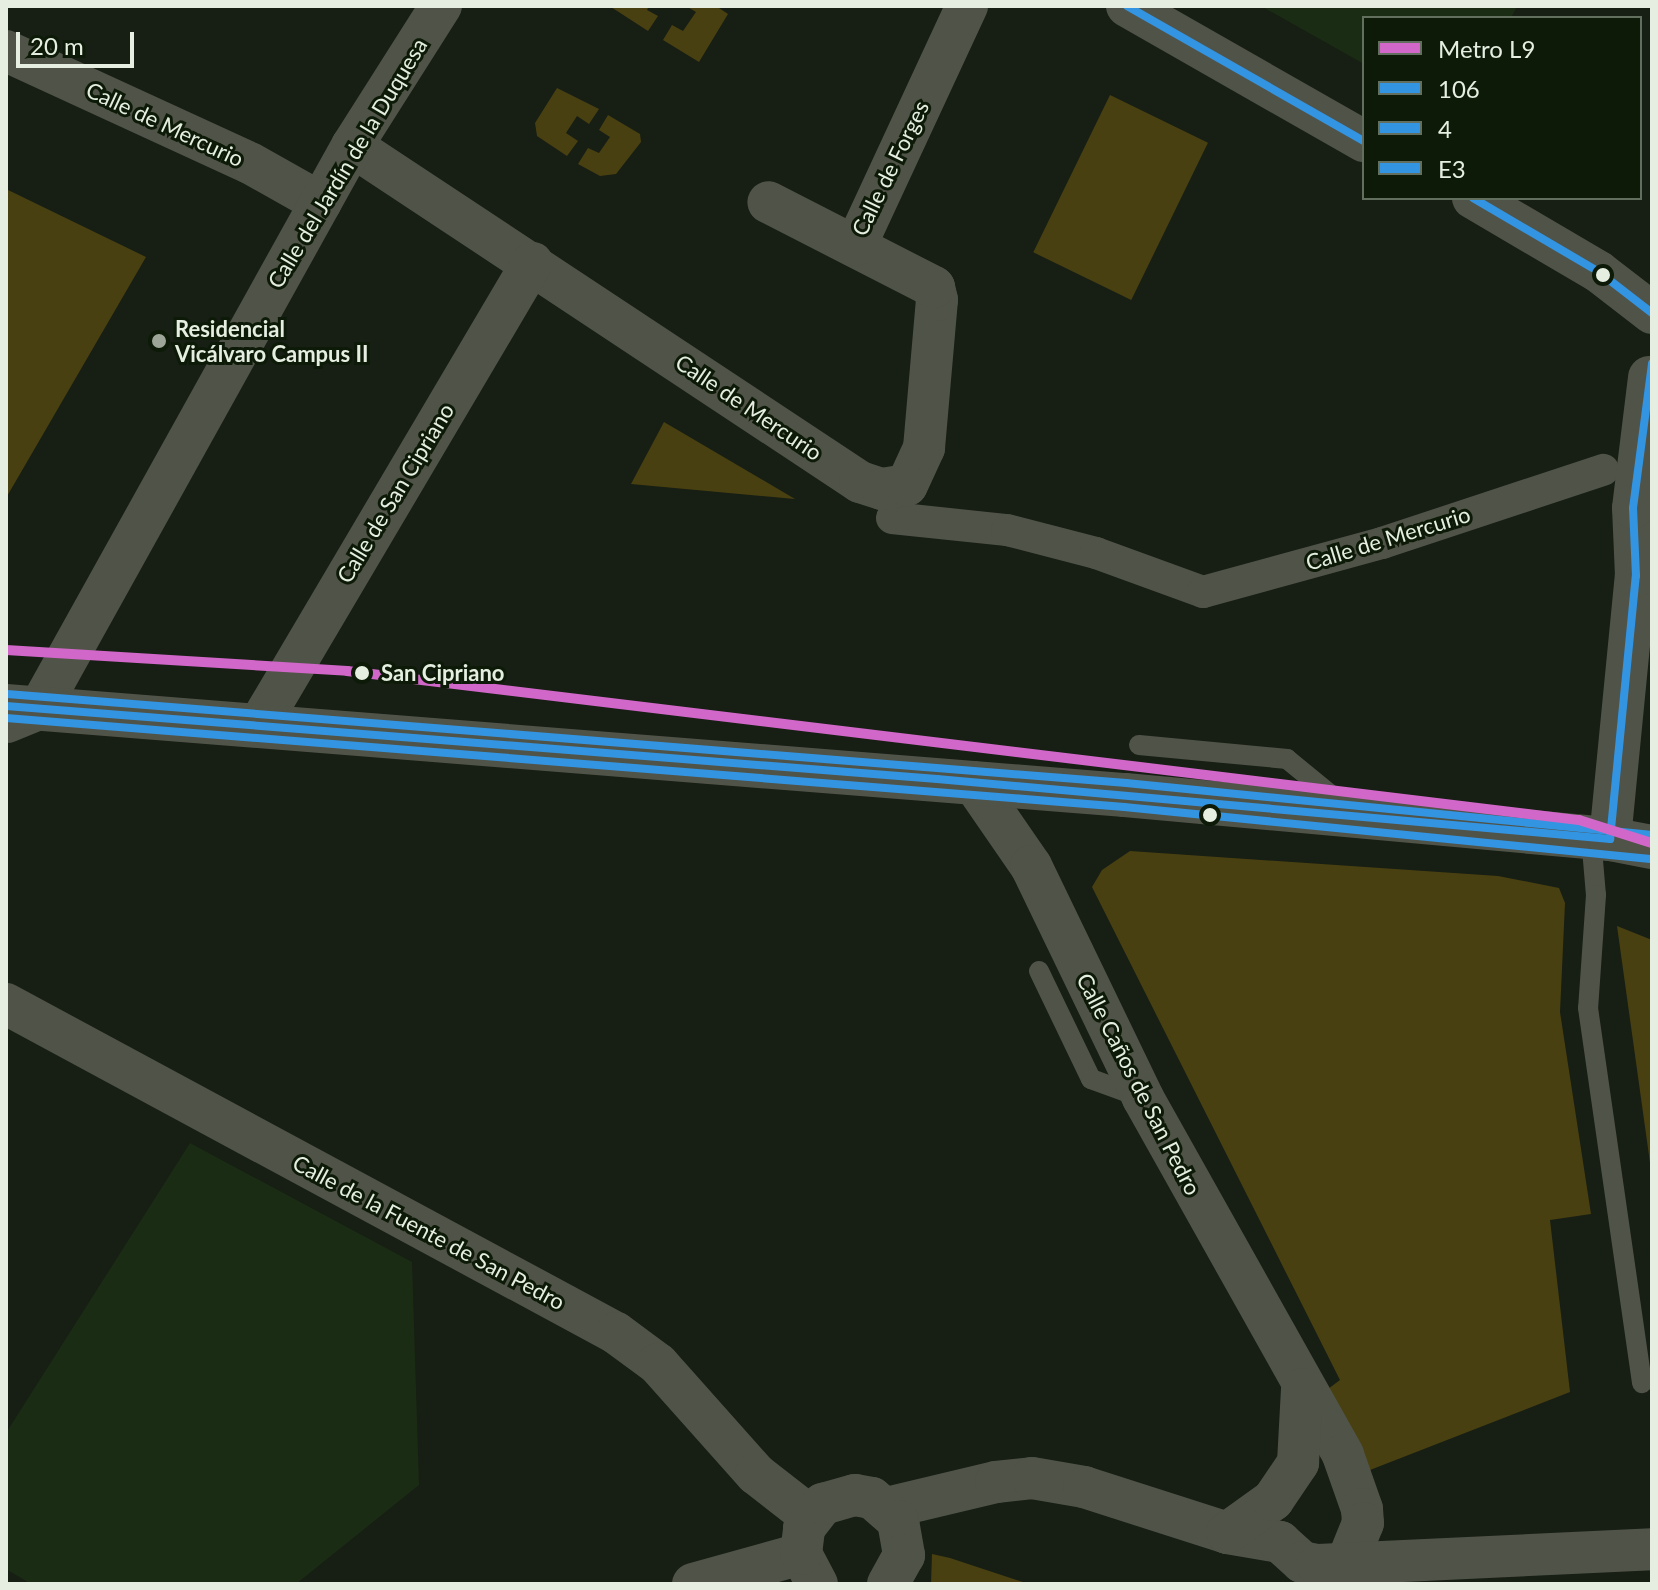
<!DOCTYPE html>
<meta charset="utf-8">
<style>
body{margin:0}
#map{position:relative;width:1658px;height:1590px;overflow:hidden;background:#171e14;font-family:Lato,sans-serif}
div>[style]{position:absolute}
.built>*{inset:0;background:#1b2c14}
.green>*{inset:0;background:#494011;transform-origin:0 0}
.service>*{height:20px;margin:-10px;padding:0 10px;transform-origin:10px;border-radius:10px;background:#505348}
.pedestrian>*{height:32px;margin:-16px;padding:0 16px;transform-origin:16px;border-radius:16px;background:#505348}
.minor>*{height:42px;margin:-21px;padding:0 21px;transform-origin:21px;border-radius:21px;background:#505348}
.tertiary>*{height:44px;margin:-22px;padding:0 22px;transform-origin:22px;border-radius:22px;background:#505348}
.bus-1>*{height:8px;margin:-4px;padding:0 4px;transform-origin:4px;border-radius:4px;background:#3394e2}
.bus-2>*{height:8px;margin:-4px;padding:0 4px;transform-origin:4px;border-radius:4px;background:#3394e2}
.bus-3>*{height:8px;margin:-4px;padding:0 4px;transform-origin:4px;border-radius:4px;background:#3394e2}
.metro-1>*{height:10px;margin:-5px;padding:0 5px;transform-origin:5px;border-radius:5px;background:#d167c8}
.dots>*{width:22px;height:22px;translate:-50% -50%;box-sizing:border-box;border:4px solid #0c1a07;border-radius:50%}
span{translate:-50% -50%;white-space:nowrap;text-align:center;line-height:1.15;-webkit-text-stroke:6px #0c1a07;paint-order:stroke}
.street-label{font-size:22px;color:#e5eee1}
.poi-label{font-size:22px;color:#e5eee1;font-weight:700}
.left{translate:0 -50%;text-align:left}
.stop-label{font-size:22px;color:#e5eee1;font-weight:700}
.frame{position:absolute;inset:0;border:8px solid #e5eee1;pointer-events:none}
.legend{position:absolute;left:1362px;top:16px;width:280px;height:184px;box-sizing:border-box;background:#0c1a07;border:2px solid #636f5e;margin:0;padding:10px 14px;list-style:none;font-size:24px;color:#e5eee1}
.legend li{display:flex;align-items:center;gap:16px;height:40px}
.legend b{width:40px;border:2px solid #636f5e}
.scale{position:absolute;left:16px;top:32px;width:118px;height:36px;box-sizing:border-box;border:4px solid #e5eee1;border-top:0;padding-left:10px;font-size:24px;line-height:28px;white-space:nowrap;color:#e5eee1;-webkit-text-stroke:6px #0c1a07;paint-order:stroke}
</style>
<div id="map">
<div class="built">
<div style="clip-path:polygon(1261px 6px,1517px 6px,1511px 18px,1364px 18px,1364px 64px)"></div>
<div style="clip-path:polygon(190px 1143px,412px 1262px,419px 1485px,296px 1584px,31px 1584px,6px 1569px,6px 1433px)"></div>
</div>
<div class="green">
<div style="clip-path:polygon(649px 6px,647px 10px,658px 16px,648px 31px,611px 7px)"></div>
<div style="clip-path:polygon(686px 6px,716px 6px,728px 14px,699px 62px,663px 40px,672px 25px,683px 31px,696px 12px)"></div>
<div style="clip-path:polygon(557px 88px,599px 109px,589px 124px,577px 116px,566px 133px,578px 141px,567px 156px,537px 136px,535px 123px)"></div>
<div style="left:1110px;top:95px;width:109px;height:175px;rotate:26deg"></div>
<div style="clip-path:polygon(608px 115px,640px 134px,641px 142px,616px 174px,600px 176px,578px 164px,588px 148px,599px 153px,610px 137px,599px 130px)"></div>
<div style="clip-path:polygon(6px 189px,146px 257px,6px 498px)"></div>
<div style="clip-path:polygon(664px 422px,795px 499px,631px 484px)"></div>
<div style="clip-path:polygon(1130px 851px,1498px 876px,1559px 888px,1565px 903px,1560px 1012px,1591px 1214px,1550px 1220px,1570px 1392px,1370px 1470px,1328px 1389px,1340px 1380px,1092px 887px,1102px 870px)"></div>
<div style="clip-path:polygon(1617px 926px,1652px 940px,1652px 1177px)"></div>
<div style="clip-path:polygon(932px 1554px,950px 1558px,1029px 1584px,931px 1584px)"></div>
</div>
<div class="service">
<div style="left:1139px;top:745px;width:149px;rotate:5.4deg"></div>
<div style="left:1287px;top:759px;width:79px;rotate:39.3deg"></div>
<div style="left:1591px;top:837px;width:58px;rotate:85.1deg"></div>
<div style="left:1596px;top:895px;width:113px;rotate:94deg"></div>
<div style="left:1588px;top:1008px;width:379px;rotate:81.8deg"></div>
<div style="left:1039px;top:971px;width:120px;rotate:64.3deg"></div>
<div style="left:1091px;top:1079px;width:52px;rotate:20.2deg"></div>
</div>
<div class="pedestrian">
<div style="left:892px;top:518px;width:116px;rotate:6deg"></div>
<div style="left:1007px;top:530px;width:92px;rotate:14.5deg"></div>
<div style="left:1096px;top:553px;width:114px;rotate:20deg"></div>
<div style="left:1203px;top:592px;width:186px;rotate:-15.3deg"></div>
<div style="left:1382px;top:543px;width:233px;rotate:-18.3deg"></div>
</div>
<div class="minor">
<div style="left:1127px;top:6px;width:273px;rotate:29.7deg"></div>
<div style="left:6px;top:51px;width:268px;rotate:24.7deg"></div>
<div style="left:250px;top:163px;width:81px;rotate:29.4deg"></div>
<div style="left:352px;top:146px;width:609px;rotate:33.48deg"></div>
<div style="left:860px;top:482px;width:23px;rotate:18deg"></div>
<div style="left:882px;top:489px;width:25px;rotate:-9deg"></div>
<div style="left:907px;top:485px;width:41px;rotate:-65.3deg"></div>
<div style="left:924px;top:448px;width:149px;rotate:-85deg"></div>
<div style="left:937px;top:300px;width:13px;rotate:-103deg"></div>
<div style="left:934px;top:287px;width:186px;rotate:-152.9deg"></div>
<div style="left:1473px;top:198px;width:146px;rotate:30.4deg"></div>
<div style="left:1599px;top:272px;width:67px;rotate:37.7deg"></div>
<div style="left:856px;top:245px;width:264px;rotate:-65.1deg"></div>
<div style="left:7px;top:722px;width:35px;rotate:-22deg"></div>
<div style="left:39px;top:709px;width:644px;rotate:-60.93deg"></div>
<div style="left:352px;top:146px;width:166px;rotate:-57.6deg"></div>
<div style="left:259px;top:725px;width:537px;rotate:-59.42deg"></div>
<div style="left:973px;top:782px;width:102px;rotate:55.4deg"></div>
<div style="left:1031px;top:866px;width:258px;rotate:64.2deg"></div>
<div style="left:1143px;top:1098px;width:409px;rotate:60.7deg"></div>
<div style="left:1343px;top:1455px;width:57px;rotate:70.6deg"></div>
<div style="left:1362px;top:1509px;width:14px;rotate:86deg"></div>
<div style="left:1363px;top:1523px;width:40px;rotate:112deg"></div>
<div style="left:1610px;top:839px;width:264px;rotate:-84.4deg"></div>
<div style="left:1636px;top:576px;width:68px;rotate:-92.5deg"></div>
<div style="left:1633px;top:508px;width:132px;rotate:-83deg"></div>
<div style="left:6px;top:1004px;width:693px;rotate:28.34deg"></div>
<div style="left:616px;top:1333px;width:52px;rotate:36.4deg"></div>
<div style="left:658px;top:1364px;width:147px;rotate:48.3deg"></div>
<div style="left:756px;top:1474px;width:68px;rotate:37.9deg"></div>
<div style="left:887px;top:1508px;width:112px;rotate:-13.4deg"></div>
<div style="left:996px;top:1482px;width:36px;rotate:-6deg"></div>
<div style="left:1032px;top:1478px;width:53px;rotate:9.8deg"></div>
<div style="left:1084px;top:1487px;width:150px;rotate:17.8deg"></div>
<div style="left:1227px;top:1533px;width:54px;rotate:9.6deg"></div>
<div style="left:1280px;top:1542px;width:30px;rotate:42deg"></div>
<div style="left:1302px;top:1562px;width:16px;rotate:11deg"></div>
<div style="left:1318px;top:1565px;width:334px;rotate:-2.7deg"></div>
<div style="left:1227px;top:1533px;width:57px;rotate:-35.7deg"></div>
<div style="left:1273px;top:1500px;width:45px;rotate:-56deg"></div>
<div style="left:1298px;top:1463px;width:74px;rotate:-86.9deg"></div>
<div style="left:693px;top:1584px;width:112px;rotate:-15.5deg"></div>
<div style="left:817px;top:1584px;width:34px;rotate:-118deg"></div>
<div style="left:801px;top:1554px;width:26px;rotate:-83deg"></div>
<div style="left:804px;top:1528px;width:31px;rotate:-52deg"></div>
<div style="left:823px;top:1504px;width:33px;rotate:-16deg"></div>
<div style="left:855px;top:1495px;width:17px;rotate:10deg"></div>
<div style="left:872px;top:1498px;width:35px;rotate:41deg"></div>
<div style="left:898px;top:1521px;width:35px;rotate:80deg"></div>
<div style="left:904px;top:1555px;width:33px;rotate:119deg"></div>
</div>
<div class="tertiary">
<div style="left:6px;top:706px;width:1123px;rotate:4.55deg"></div>
<div style="left:1125px;top:795px;width:487px;rotate:5.2deg"></div>
<div style="left:1610px;top:839px;width:43px;rotate:10.8deg"></div>
</div>
<div class="bus-1">
<div style="left:1127px;top:6px;width:273px;rotate:29.7deg"></div>
<div style="left:1473px;top:198px;width:146px;rotate:30.4deg"></div>
<div style="left:1599px;top:272px;width:67px;rotate:37.7deg"></div>
<div style="left:6px;top:706px;width:934px;rotate:4.48deg"></div>
<div style="left:937px;top:779px;width:676px;rotate:5.09deg"></div>
<div style="left:1610px;top:839px;width:264px;rotate:-84.4deg"></div>
<div style="left:1636px;top:576px;width:68px;rotate:-92.5deg"></div>
<div style="left:1633px;top:508px;width:146px;rotate:-82.5deg"></div>
</div>
<div class="bus-2">
<div style="left:6px;top:718px;width:1122px;rotate:4.55deg"></div>
<div style="left:1124px;top:807px;width:529px;rotate:5.65deg"></div>
</div>
<div class="bus-3">
<div style="left:7px;top:694px;width:1123px;rotate:4.55deg"></div>
<div style="left:1126px;top:783px;width:529px;rotate:5.65deg"></div>
</div>
<div class="metro-1">
<div style="left:6px;top:650px;width:342px;rotate:3.5deg"></div>
<div style="left:347px;top:671px;width:1241px;rotate:6.9deg"></div>
<div style="left:1579px;top:820px;width:77px;rotate:17.5deg"></div>
</div>
<div class="dots">
<div style="left:1603px;top:275px;background:#e5eee1"></div>
<div style="left:159px;top:341px;background:#9da599"></div>
<div style="left:362px;top:673px;background:#e5eee1"></div>
<div style="left:1210px;top:815px;background:#e5eee1"></div>
</div>
<div class="street-label">
<span style="left:165px;top:124px;rotate:25deg">Calle de Mercurio</span>
<span style="left:347px;top:163px;rotate:-59deg">Calle del Jardín de la Duquesa</span>
<span style="left:890px;top:168px;rotate:-64deg">Calle de Forges</span>
<span style="left:749px;top:407px;rotate:34deg">Calle de Mercurio</span>
<span style="left:395px;top:493px;rotate:-59deg">Calle de San Cipriano</span>
<span style="left:1388px;top:538px;rotate:-17deg">Calle de Mercurio</span>
<span style="left:1139px;top:1084px;rotate:63deg">Calle Caños de San Pedro</span>
<span style="left:429px;top:1232px;rotate:28deg">Calle de la Fuente de San Pedro</span>
</div>
<div class="poi-label">
<span class="left" style="left:175px;top:341px">Residencial<br>Vicálvaro Campus II</span>
</div>
<div class="stop-label">
<span class="left" style="left:381px;top:673px">San Cipriano</span>
</div>
<div class="frame"></div>
<ul class="legend">
<li><b style="height:10px;background:#d167c8"></b>Metro L9</li>
<li><b style="height:10px;background:#3394e2"></b>106</li>
<li><b style="height:10px;background:#3394e2"></b>4</li>
<li><b style="height:10px;background:#3394e2"></b>E3</li>
</ul>
<div class="scale">20 m</div>
</div>
